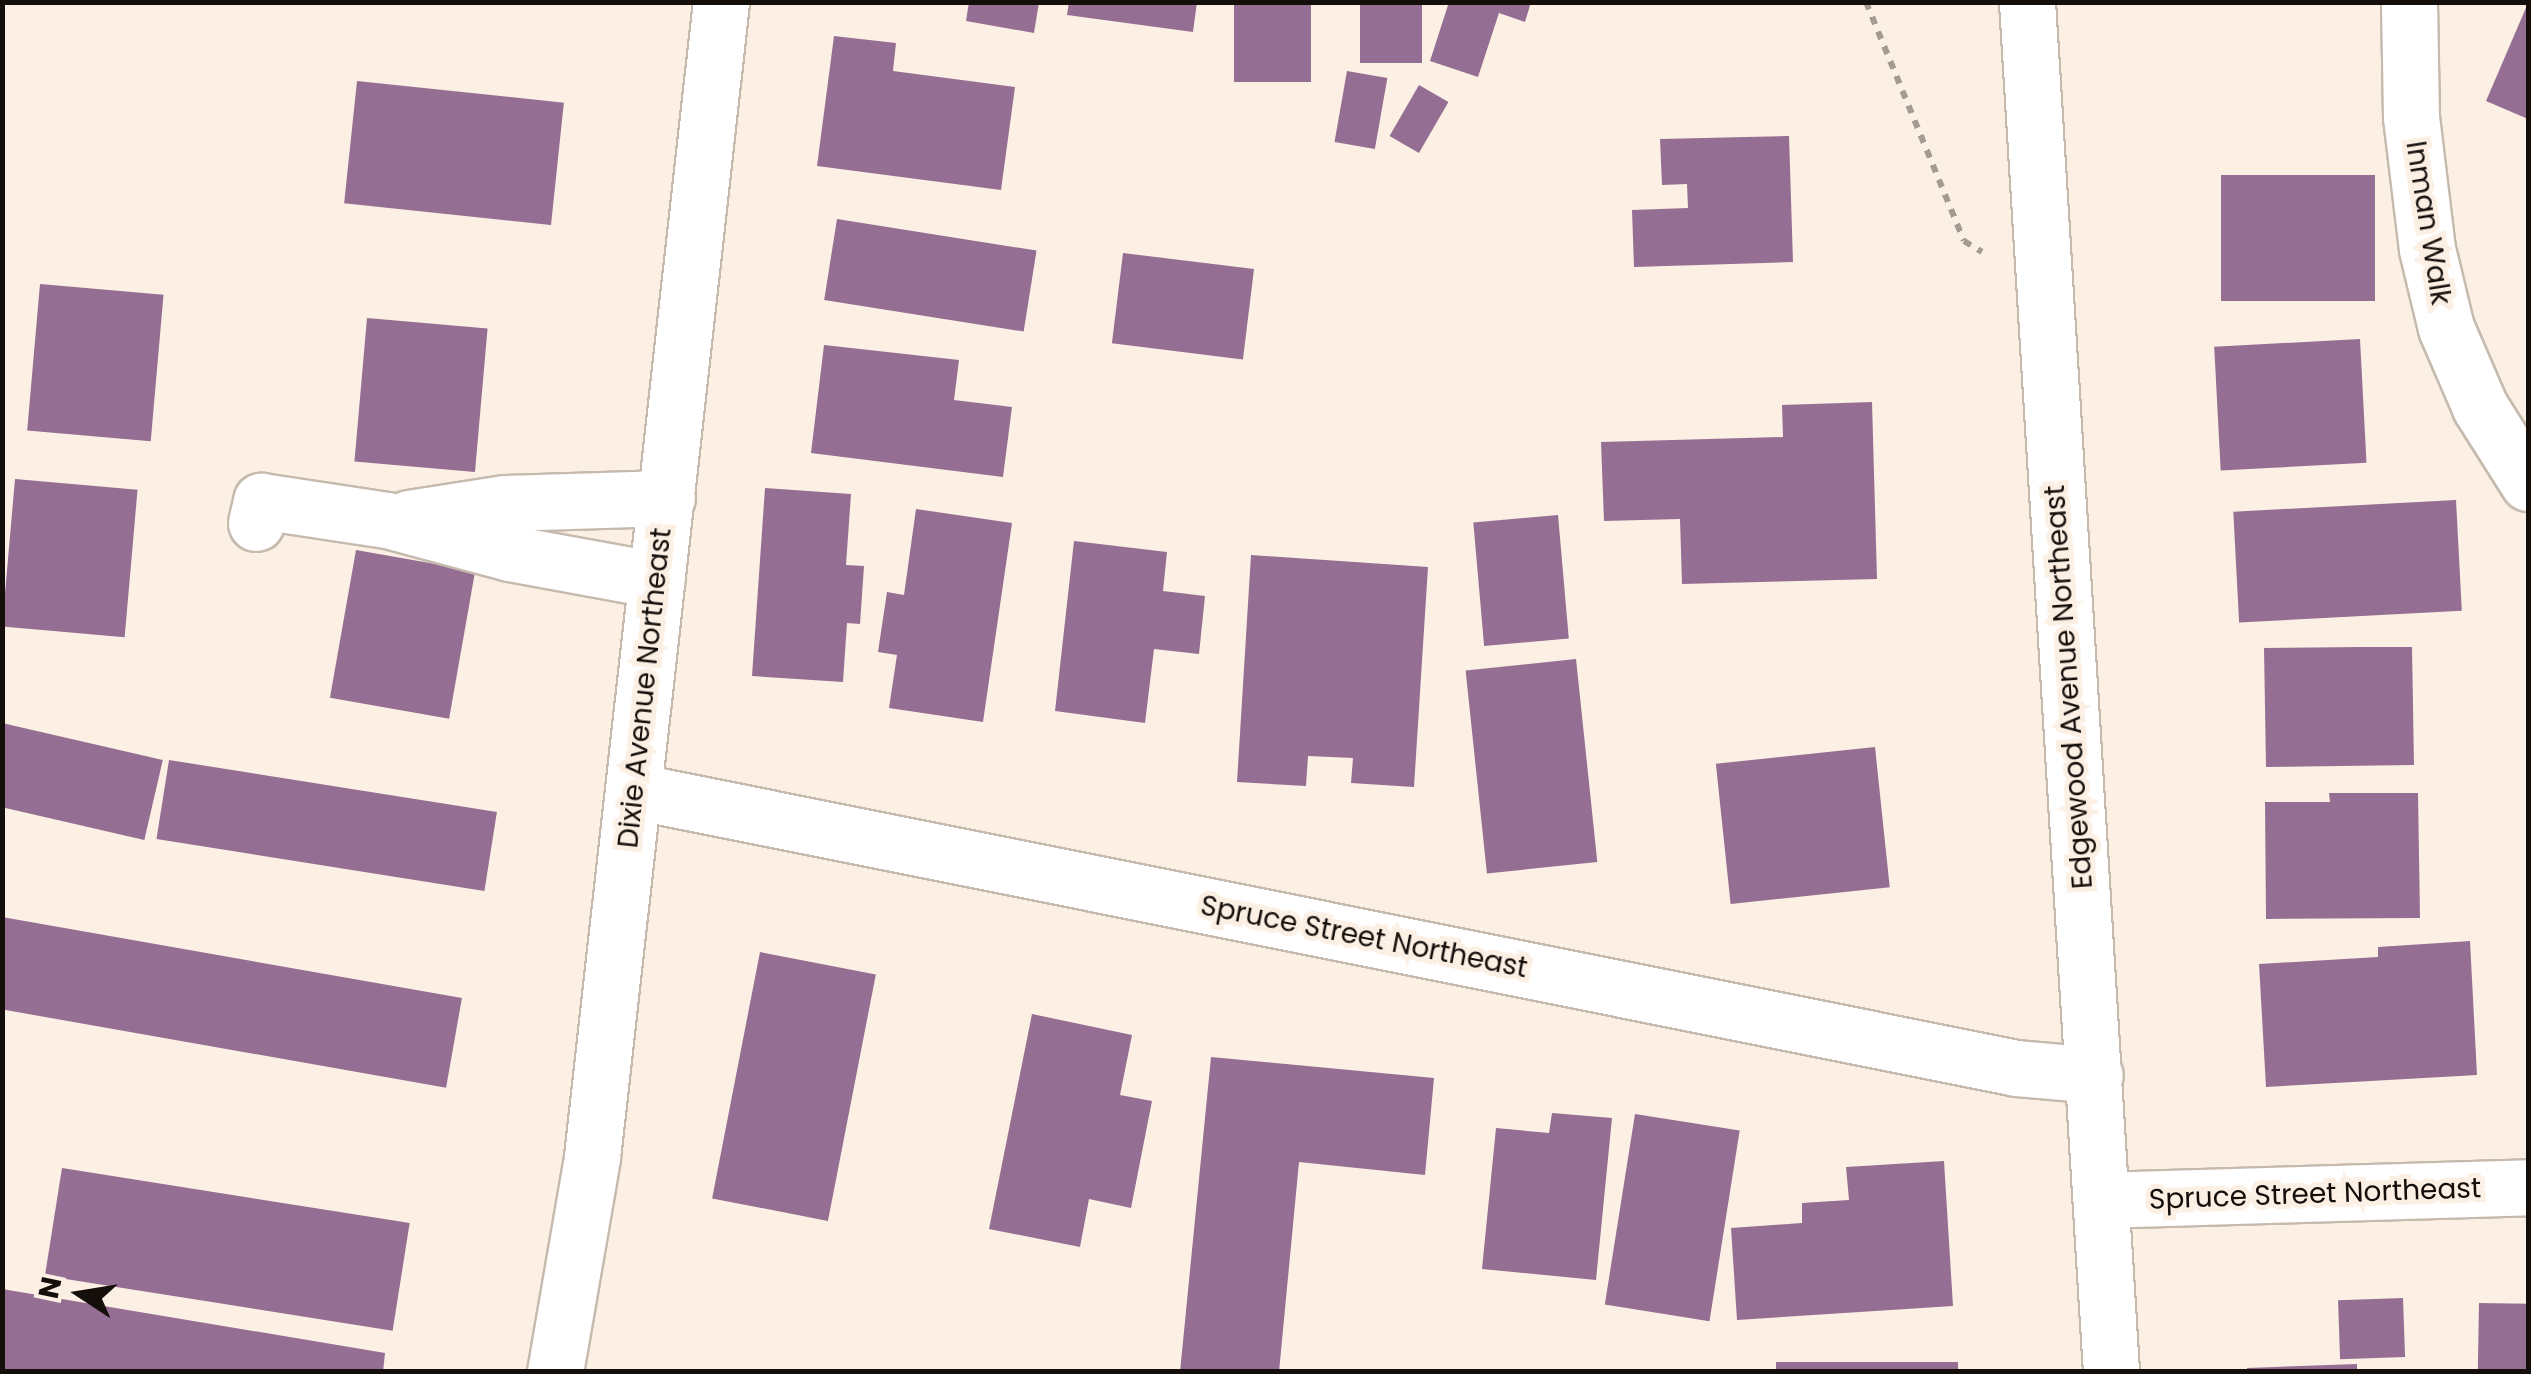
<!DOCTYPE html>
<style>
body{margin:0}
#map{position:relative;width:2531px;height:1374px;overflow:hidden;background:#fcefe3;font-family:Poppins,sans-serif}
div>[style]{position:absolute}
.building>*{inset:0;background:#956f93;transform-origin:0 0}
.path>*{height:6px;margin-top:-3px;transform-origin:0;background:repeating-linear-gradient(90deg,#a59b92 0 8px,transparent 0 16px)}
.roads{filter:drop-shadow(2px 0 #c6baae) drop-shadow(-2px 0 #c6baae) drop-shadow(0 2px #c6baae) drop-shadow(0 -2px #c6baae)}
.minor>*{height:55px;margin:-27.5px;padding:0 27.5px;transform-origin:27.5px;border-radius:27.5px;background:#fff}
.major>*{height:55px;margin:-27.5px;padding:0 27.5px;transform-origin:27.5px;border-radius:27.5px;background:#fff}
span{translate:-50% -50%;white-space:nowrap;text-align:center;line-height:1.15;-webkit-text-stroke:10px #fcefe3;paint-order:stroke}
.street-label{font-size:28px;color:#140f0b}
.frame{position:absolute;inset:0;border:5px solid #140f0b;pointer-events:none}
.north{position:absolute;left:30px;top:1244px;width:100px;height:100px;-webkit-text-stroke:8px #fcefe3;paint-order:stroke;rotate:282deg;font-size:28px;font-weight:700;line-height:40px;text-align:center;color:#140f0b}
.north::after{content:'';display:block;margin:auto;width:35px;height:45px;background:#140f0b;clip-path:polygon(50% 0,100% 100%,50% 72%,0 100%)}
</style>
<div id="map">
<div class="building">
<div style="clip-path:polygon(969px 2px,1039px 2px,1034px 33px,966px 21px)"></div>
<div style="clip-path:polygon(1069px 2px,1197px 2px,1193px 32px,1067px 15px)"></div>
<div style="left:1234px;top:2px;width:77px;height:80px"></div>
<div style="left:1360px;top:2px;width:62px;height:61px"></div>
<div style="clip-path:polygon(1449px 2px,1531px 2px,1525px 22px,1499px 13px,1478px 77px,1430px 61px)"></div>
<div style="clip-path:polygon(2528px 3px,2528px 119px,2486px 101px)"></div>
<div style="clip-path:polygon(834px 36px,896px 43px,893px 71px,1015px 87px,1001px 190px,817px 166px)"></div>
<div style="left:1347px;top:71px;width:41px;height:72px;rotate:10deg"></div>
<div style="left:357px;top:81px;width:208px;height:123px;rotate:6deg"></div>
<div style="left:1419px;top:85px;width:34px;height:59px;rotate:30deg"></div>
<div style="clip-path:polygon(1789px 136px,1793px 262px,1634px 267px,1632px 210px,1688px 208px,1687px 184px,1662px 185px,1660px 139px)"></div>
<div style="left:2375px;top:175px;width:126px;height:154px;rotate:90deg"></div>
<div style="left:837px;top:219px;width:202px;height:82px;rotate:9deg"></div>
<div style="left:1123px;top:253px;width:132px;height:91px;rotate:7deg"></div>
<div style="left:40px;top:284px;width:124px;height:147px;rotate:5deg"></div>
<div style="left:367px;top:318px;width:121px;height:144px;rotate:5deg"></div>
<div style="left:2360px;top:339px;width:124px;height:146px;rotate:87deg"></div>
<div style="clip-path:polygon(824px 345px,959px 360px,954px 400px,1012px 407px,1003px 477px,811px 453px)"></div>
<div style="clip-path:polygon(1872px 402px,1877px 579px,1682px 584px,1680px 519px,1604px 521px,1601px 442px,1783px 437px,1782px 405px)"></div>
<div style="left:15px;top:479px;width:123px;height:148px;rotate:5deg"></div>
<div style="clip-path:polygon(765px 488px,851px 494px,846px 565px,864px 566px,860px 624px,847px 623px,843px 682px,752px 676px)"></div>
<div style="left:2456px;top:500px;width:111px;height:223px;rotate:87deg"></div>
<div style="clip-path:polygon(916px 509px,1012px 523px,983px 722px,889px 708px,897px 655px,878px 652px,887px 592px,904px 595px)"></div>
<div style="left:1558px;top:515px;width:124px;height:85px;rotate:85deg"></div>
<div style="clip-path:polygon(1074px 541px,1167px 552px,1163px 591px,1205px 596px,1199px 654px,1154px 649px,1145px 723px,1055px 711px)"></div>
<div style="left:356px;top:550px;width:121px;height:150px;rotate:10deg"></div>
<div style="clip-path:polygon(1251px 555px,1428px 567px,1414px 787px,1351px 783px,1353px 758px,1308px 756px,1306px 786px,1237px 782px)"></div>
<div style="clip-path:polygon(2361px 647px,2412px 647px,2414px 765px,2266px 767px,2264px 648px)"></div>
<div style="left:1576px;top:659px;width:204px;height:111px;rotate:84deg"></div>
<div style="left:2px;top:723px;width:165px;height:82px;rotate:13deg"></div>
<div style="left:1875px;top:747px;width:141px;height:160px;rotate:84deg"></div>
<div style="left:169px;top:760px;width:332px;height:80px;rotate:9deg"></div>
<div style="clip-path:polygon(2329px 793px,2418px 793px,2420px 918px,2266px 919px,2265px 802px,2330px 802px)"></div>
<div style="left:2px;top:917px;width:467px;height:91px;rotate:10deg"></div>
<div style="clip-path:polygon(2470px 941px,2477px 1075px,2266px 1087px,2259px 964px,2378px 957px,2378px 947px)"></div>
<div style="left:760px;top:952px;width:118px;height:251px;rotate:11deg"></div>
<div style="clip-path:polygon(1032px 1014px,1132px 1035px,1120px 1095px,1152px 1101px,1131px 1208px,1089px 1199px,1080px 1247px,989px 1229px)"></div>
<div style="clip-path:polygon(1211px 1057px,1434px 1078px,1425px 1175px,1299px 1162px,1279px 1372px,1180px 1372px)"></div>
<div style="clip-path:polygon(1552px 1113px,1612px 1118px,1596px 1280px,1482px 1269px,1496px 1128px,1549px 1133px)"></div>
<div style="left:1635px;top:1114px;width:106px;height:193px;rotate:9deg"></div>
<div style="clip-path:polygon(1944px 1161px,1953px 1306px,1737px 1320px,1731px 1228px,1802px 1223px,1802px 1203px,1849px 1200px,1846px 1167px)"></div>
<div style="left:62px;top:1168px;width:352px;height:109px;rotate:9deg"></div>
<div style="clip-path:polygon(2px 1289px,385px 1353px,383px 1372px,2px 1369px)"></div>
<div style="left:2403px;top:1298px;width:59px;height:65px;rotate:88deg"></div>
<div style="left:2479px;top:1303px;width:49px;height:69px;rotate:1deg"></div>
<div style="left:1958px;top:1362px;width:10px;height:182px;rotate:90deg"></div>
<div style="clip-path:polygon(2357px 1364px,2357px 1372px,2247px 1372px,2247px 1368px)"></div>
</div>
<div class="path">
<div style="left:1866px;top:2px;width:258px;rotate:67.7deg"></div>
<div style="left:1964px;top:241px;width:21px;rotate:31deg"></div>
</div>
<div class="roads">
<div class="minor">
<div style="left:2409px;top:2px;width:115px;rotate:89deg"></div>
<div style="left:2411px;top:117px;width:133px;rotate:83.1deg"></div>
<div style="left:2427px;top:249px;width:81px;rotate:76.5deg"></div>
<div style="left:2446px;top:328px;width:86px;rotate:66.7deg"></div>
<div style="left:2480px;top:407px;width:90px;rotate:57.7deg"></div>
<div style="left:409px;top:518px;width:97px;rotate:-8.9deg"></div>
<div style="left:505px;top:503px;width:162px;rotate:-1.8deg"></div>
<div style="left:256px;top:523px;width:23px;rotate:-77deg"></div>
<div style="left:261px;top:501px;width:127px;rotate:8.6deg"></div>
<div style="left:387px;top:520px;width:126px;rotate:15.1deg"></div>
<div style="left:509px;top:553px;width:150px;rotate:10.3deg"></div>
<div style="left:634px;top:791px;width:1410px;rotate:11.33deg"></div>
<div style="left:2017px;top:1068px;width:78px;rotate:5.1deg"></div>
<div style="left:2101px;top:1200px;width:427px;rotate:-1.7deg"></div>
<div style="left:555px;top:1372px;width:218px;rotate:-80.2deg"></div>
<div style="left:592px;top:1157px;width:1162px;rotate:-83.63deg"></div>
</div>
<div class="major">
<div style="left:2027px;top:2px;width:1373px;rotate:86.49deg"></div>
</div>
</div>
<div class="street-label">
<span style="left:2428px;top:223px;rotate:81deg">Inman Walk</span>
<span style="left:2069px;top:687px;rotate:-94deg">Edgewood Avenue Northeast</span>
<span style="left:645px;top:688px;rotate:-84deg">Dixie Avenue Northeast</span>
<span style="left:1364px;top:937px;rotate:11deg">Spruce Street Northeast</span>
<span style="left:2315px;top:1194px;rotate:-2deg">Spruce Street Northeast</span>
</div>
<div class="frame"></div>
<div class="north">N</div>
</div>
